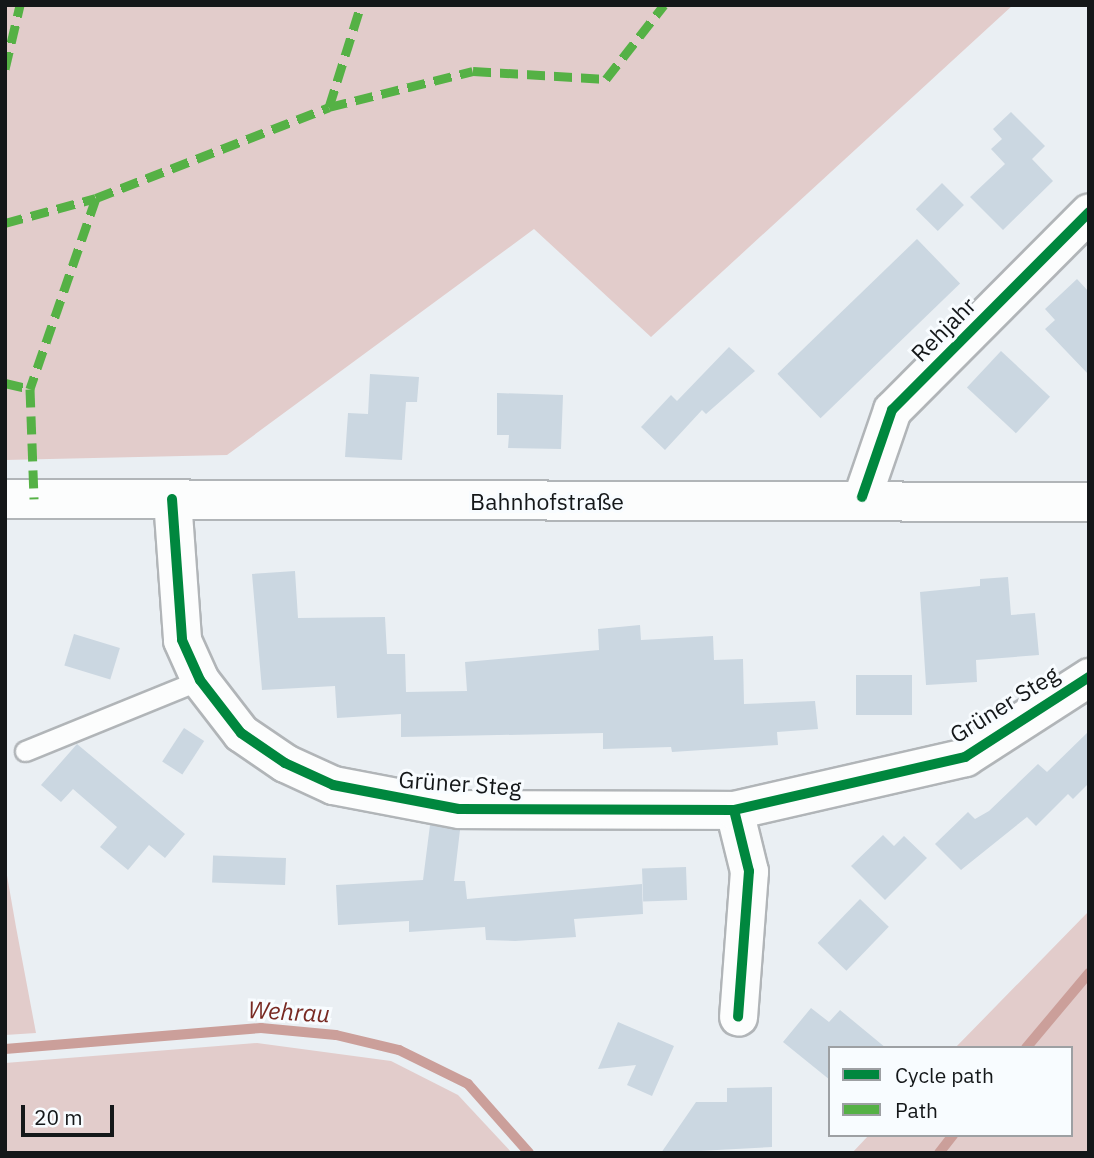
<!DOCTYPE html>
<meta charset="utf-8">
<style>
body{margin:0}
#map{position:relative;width:1094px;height:1158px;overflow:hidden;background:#eaeff3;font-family:"IBM Plex Sans",sans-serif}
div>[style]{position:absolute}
.green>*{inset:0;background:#e2cccb}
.stream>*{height:10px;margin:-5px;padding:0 5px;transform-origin:5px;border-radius:5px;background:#cb9f9a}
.building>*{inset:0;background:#cbd7e1;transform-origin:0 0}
.roads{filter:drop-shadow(2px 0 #b1b5b8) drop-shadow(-2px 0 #b1b5b8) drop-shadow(0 2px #b1b5b8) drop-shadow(0 -2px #b1b5b8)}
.service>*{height:19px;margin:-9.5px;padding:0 9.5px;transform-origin:9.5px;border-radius:9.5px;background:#fcfdfd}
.minor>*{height:37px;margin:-18.5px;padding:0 18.5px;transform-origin:18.5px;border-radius:18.5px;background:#fcfdfd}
.secondary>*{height:38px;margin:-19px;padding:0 19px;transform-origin:19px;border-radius:19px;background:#fcfdfd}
.quiet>*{height:9px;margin-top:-4.5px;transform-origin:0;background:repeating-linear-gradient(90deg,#55b145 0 18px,transparent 0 27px)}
.cycleway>*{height:10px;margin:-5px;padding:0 5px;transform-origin:5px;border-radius:5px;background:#00873e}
span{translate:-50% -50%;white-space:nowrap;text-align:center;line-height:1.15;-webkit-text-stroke:6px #f8fcff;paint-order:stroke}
.street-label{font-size:23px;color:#141719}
.water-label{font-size:24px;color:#782922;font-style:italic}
.frame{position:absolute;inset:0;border:7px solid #141719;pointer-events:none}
.legend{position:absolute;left:828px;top:1046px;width:245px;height:91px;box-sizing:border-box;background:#f8fcff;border:2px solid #9da0a3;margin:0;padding:9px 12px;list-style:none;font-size:21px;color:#141719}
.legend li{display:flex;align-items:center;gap:14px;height:35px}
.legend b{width:35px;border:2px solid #9da0a3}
.scale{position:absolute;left:21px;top:1105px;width:93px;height:32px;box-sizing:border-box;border:4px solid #141719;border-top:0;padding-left:9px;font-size:21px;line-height:24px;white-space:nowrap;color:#141719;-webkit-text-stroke:5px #f8fcff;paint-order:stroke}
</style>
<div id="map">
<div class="green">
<div style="clip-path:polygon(5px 5px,1013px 5px,651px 337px,534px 229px,227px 455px,5px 460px)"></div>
<div style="clip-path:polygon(5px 864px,16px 927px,36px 1033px,5px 1035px)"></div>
<div style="clip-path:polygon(1089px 911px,1089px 1153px,852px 1153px,869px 1135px,1071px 1135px,1071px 1048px,955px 1048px)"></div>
<div style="clip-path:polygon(257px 1043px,391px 1061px,458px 1095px,512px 1153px,5px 1153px,5px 1063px)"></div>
</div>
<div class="stream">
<div style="left:1026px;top:1048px;width:98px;rotate:-50deg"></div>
<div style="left:5px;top:1049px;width:257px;rotate:-4.7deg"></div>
<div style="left:261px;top:1028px;width:75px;rotate:5.3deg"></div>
<div style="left:336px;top:1035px;width:65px;rotate:13.4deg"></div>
<div style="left:399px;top:1050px;width:77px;rotate:26.2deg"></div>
<div style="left:468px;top:1084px;width:92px;rotate:48.5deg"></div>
<div style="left:939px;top:1153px;width:23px;rotate:-52deg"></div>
</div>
<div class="building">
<div style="clip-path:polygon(1011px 112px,1045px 146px,1032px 159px,1053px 181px,1003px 230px,970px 197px,1005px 164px,991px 149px,1002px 139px,993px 129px)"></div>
<div style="left:942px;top:183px;width:31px;height:37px;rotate:45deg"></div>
<div style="left:917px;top:239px;width:62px;height:194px;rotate:46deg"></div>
<div style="clip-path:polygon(1077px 279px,1089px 292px,1089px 375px,1045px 329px,1055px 320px,1045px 309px)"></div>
<div style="clip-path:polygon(729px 347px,755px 371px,706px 414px,702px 410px,665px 450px,641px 427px,671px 395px,677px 401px)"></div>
<div style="left:1001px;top:351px;width:67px;height:50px;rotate:43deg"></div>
<div style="clip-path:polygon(370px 374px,419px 377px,417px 402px,406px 402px,402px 460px,345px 457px,348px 413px,368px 414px)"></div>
<div style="clip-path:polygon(497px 393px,563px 395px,561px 449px,508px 448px,509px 435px,497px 435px)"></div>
<div style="clip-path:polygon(295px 571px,298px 618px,385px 617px,387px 654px,405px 654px,406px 692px,467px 691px,465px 662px,599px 650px,598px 629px,640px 625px,641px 640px,713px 636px,714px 660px,743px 659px,744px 704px,815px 701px,818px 729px,777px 732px,778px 745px,672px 752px,671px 747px,603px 749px,603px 733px,401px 737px,401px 714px,337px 718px,335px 686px,262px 690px,252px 574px)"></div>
<div style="clip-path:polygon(1008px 577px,1011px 615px,1035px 613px,1039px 655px,976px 660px,977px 682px,926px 685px,920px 592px,980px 586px,980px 579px)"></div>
<div style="left:74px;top:634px;width:48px;height:33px;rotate:17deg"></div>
<div style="left:856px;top:675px;width:56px;height:40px"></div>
<div style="left:184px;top:728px;width:24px;height:40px;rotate:33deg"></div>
<div style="clip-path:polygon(1089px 731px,1089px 783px,1073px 799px,1068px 794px,1036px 826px,1027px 817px,961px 870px,935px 844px,968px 812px,975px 819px,989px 811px,1038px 764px,1047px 772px)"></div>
<div style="clip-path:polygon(77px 744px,185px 834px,165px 858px,149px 845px,128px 870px,100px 847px,117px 827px,73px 789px,61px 802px,41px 785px)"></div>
<div style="clip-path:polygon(430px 825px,460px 830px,454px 881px,465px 881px,467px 899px,642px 884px,643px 914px,574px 919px,576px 937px,515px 941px,486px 940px,485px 927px,409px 932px,409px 921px,338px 925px,336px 885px,423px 880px)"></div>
<div style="clip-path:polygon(883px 835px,894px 846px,904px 836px,927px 858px,885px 900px,851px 866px)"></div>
<div style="left:286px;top:858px;width:27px;height:73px;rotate:92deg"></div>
<div style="left:686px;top:867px;width:33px;height:44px;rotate:88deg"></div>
<div style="left:860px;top:899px;width:40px;height:61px;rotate:44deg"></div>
<div style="clip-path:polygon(811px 1008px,829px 1022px,840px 1010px,886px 1048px,830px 1048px,830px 1080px,783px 1042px)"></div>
<div style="clip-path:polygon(618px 1022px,674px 1046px,652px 1096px,627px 1085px,636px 1065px,598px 1069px)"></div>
<div style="clip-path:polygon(772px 1087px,772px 1147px,661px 1153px,696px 1102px,727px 1102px,727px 1088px)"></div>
</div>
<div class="roads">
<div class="service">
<div style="left:25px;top:751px;width:189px;rotate:-22.1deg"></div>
</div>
<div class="minor">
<div style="left:862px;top:497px;width:92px;rotate:-71deg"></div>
<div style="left:892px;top:410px;width:279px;rotate:-45.1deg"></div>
<div style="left:172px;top:499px;width:141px;rotate:85.9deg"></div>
<div style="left:182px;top:640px;width:44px;rotate:65.8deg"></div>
<div style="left:200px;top:680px;width:67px;rotate:52.3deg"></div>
<div style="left:241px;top:733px;width:53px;rotate:34.3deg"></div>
<div style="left:285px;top:763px;width:53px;rotate:24.6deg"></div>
<div style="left:333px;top:785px;width:128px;rotate:10.8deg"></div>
<div style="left:459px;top:809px;width:275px;rotate:0.2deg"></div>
<div style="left:734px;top:810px;width:63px;rotate:76.2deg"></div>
<div style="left:749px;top:871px;width:146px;rotate:94.3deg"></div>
<div style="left:734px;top:810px;width:237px;rotate:-12.9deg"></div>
<div style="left:965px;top:757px;width:148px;rotate:-32.8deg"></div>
</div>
<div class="secondary">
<div style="left:5px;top:499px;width:1084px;rotate:0.16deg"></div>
</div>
</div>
<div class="quiet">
<div style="left:5px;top:69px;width:66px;rotate:-76.8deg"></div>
<div style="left:329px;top:107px;width:148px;rotate:-14deg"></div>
<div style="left:473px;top:71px;width:133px;rotate:3.4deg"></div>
<div style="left:606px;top:79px;width:94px;rotate:-51.9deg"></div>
<div style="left:96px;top:198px;width:250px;rotate:-21.3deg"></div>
<div style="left:329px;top:107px;width:107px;rotate:-72.6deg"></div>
<div style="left:5px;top:223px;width:94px;rotate:-15.4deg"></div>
<div style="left:96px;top:198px;width:202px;rotate:109.1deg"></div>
<div style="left:5px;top:383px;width:26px;rotate:13deg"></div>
<div style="left:30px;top:389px;width:110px;rotate:87.9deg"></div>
</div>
<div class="cycleway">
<div style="left:862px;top:497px;width:92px;rotate:-71deg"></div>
<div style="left:892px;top:410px;width:279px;rotate:-45.1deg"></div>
<div style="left:172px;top:499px;width:141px;rotate:85.9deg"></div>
<div style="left:182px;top:640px;width:44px;rotate:65.8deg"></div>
<div style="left:200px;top:680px;width:67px;rotate:52.3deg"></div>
<div style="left:241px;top:733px;width:53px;rotate:34.3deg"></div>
<div style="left:285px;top:763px;width:53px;rotate:24.6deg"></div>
<div style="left:333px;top:785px;width:128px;rotate:10.8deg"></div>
<div style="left:459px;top:809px;width:275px;rotate:0.2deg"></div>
<div style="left:734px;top:810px;width:63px;rotate:76.2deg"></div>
<div style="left:749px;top:871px;width:146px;rotate:94.3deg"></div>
<div style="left:734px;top:810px;width:237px;rotate:-12.9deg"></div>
<div style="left:965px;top:757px;width:148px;rotate:-32.8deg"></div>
</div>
<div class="street-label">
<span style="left:943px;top:329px;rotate:-45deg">Rehjahr</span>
<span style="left:547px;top:501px">Bahnhofstraße</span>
<span style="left:1004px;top:704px;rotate:-32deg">Grüner Steg</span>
<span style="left:460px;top:783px;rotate:4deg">Grüner Steg</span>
</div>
<div class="water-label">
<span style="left:289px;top:1012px;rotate:3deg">Wehrau</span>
</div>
<div class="frame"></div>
<ul class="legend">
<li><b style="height:9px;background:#00873e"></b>Cycle path</li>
<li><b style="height:9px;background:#55b145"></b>Path</li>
</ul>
<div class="scale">20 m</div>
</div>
